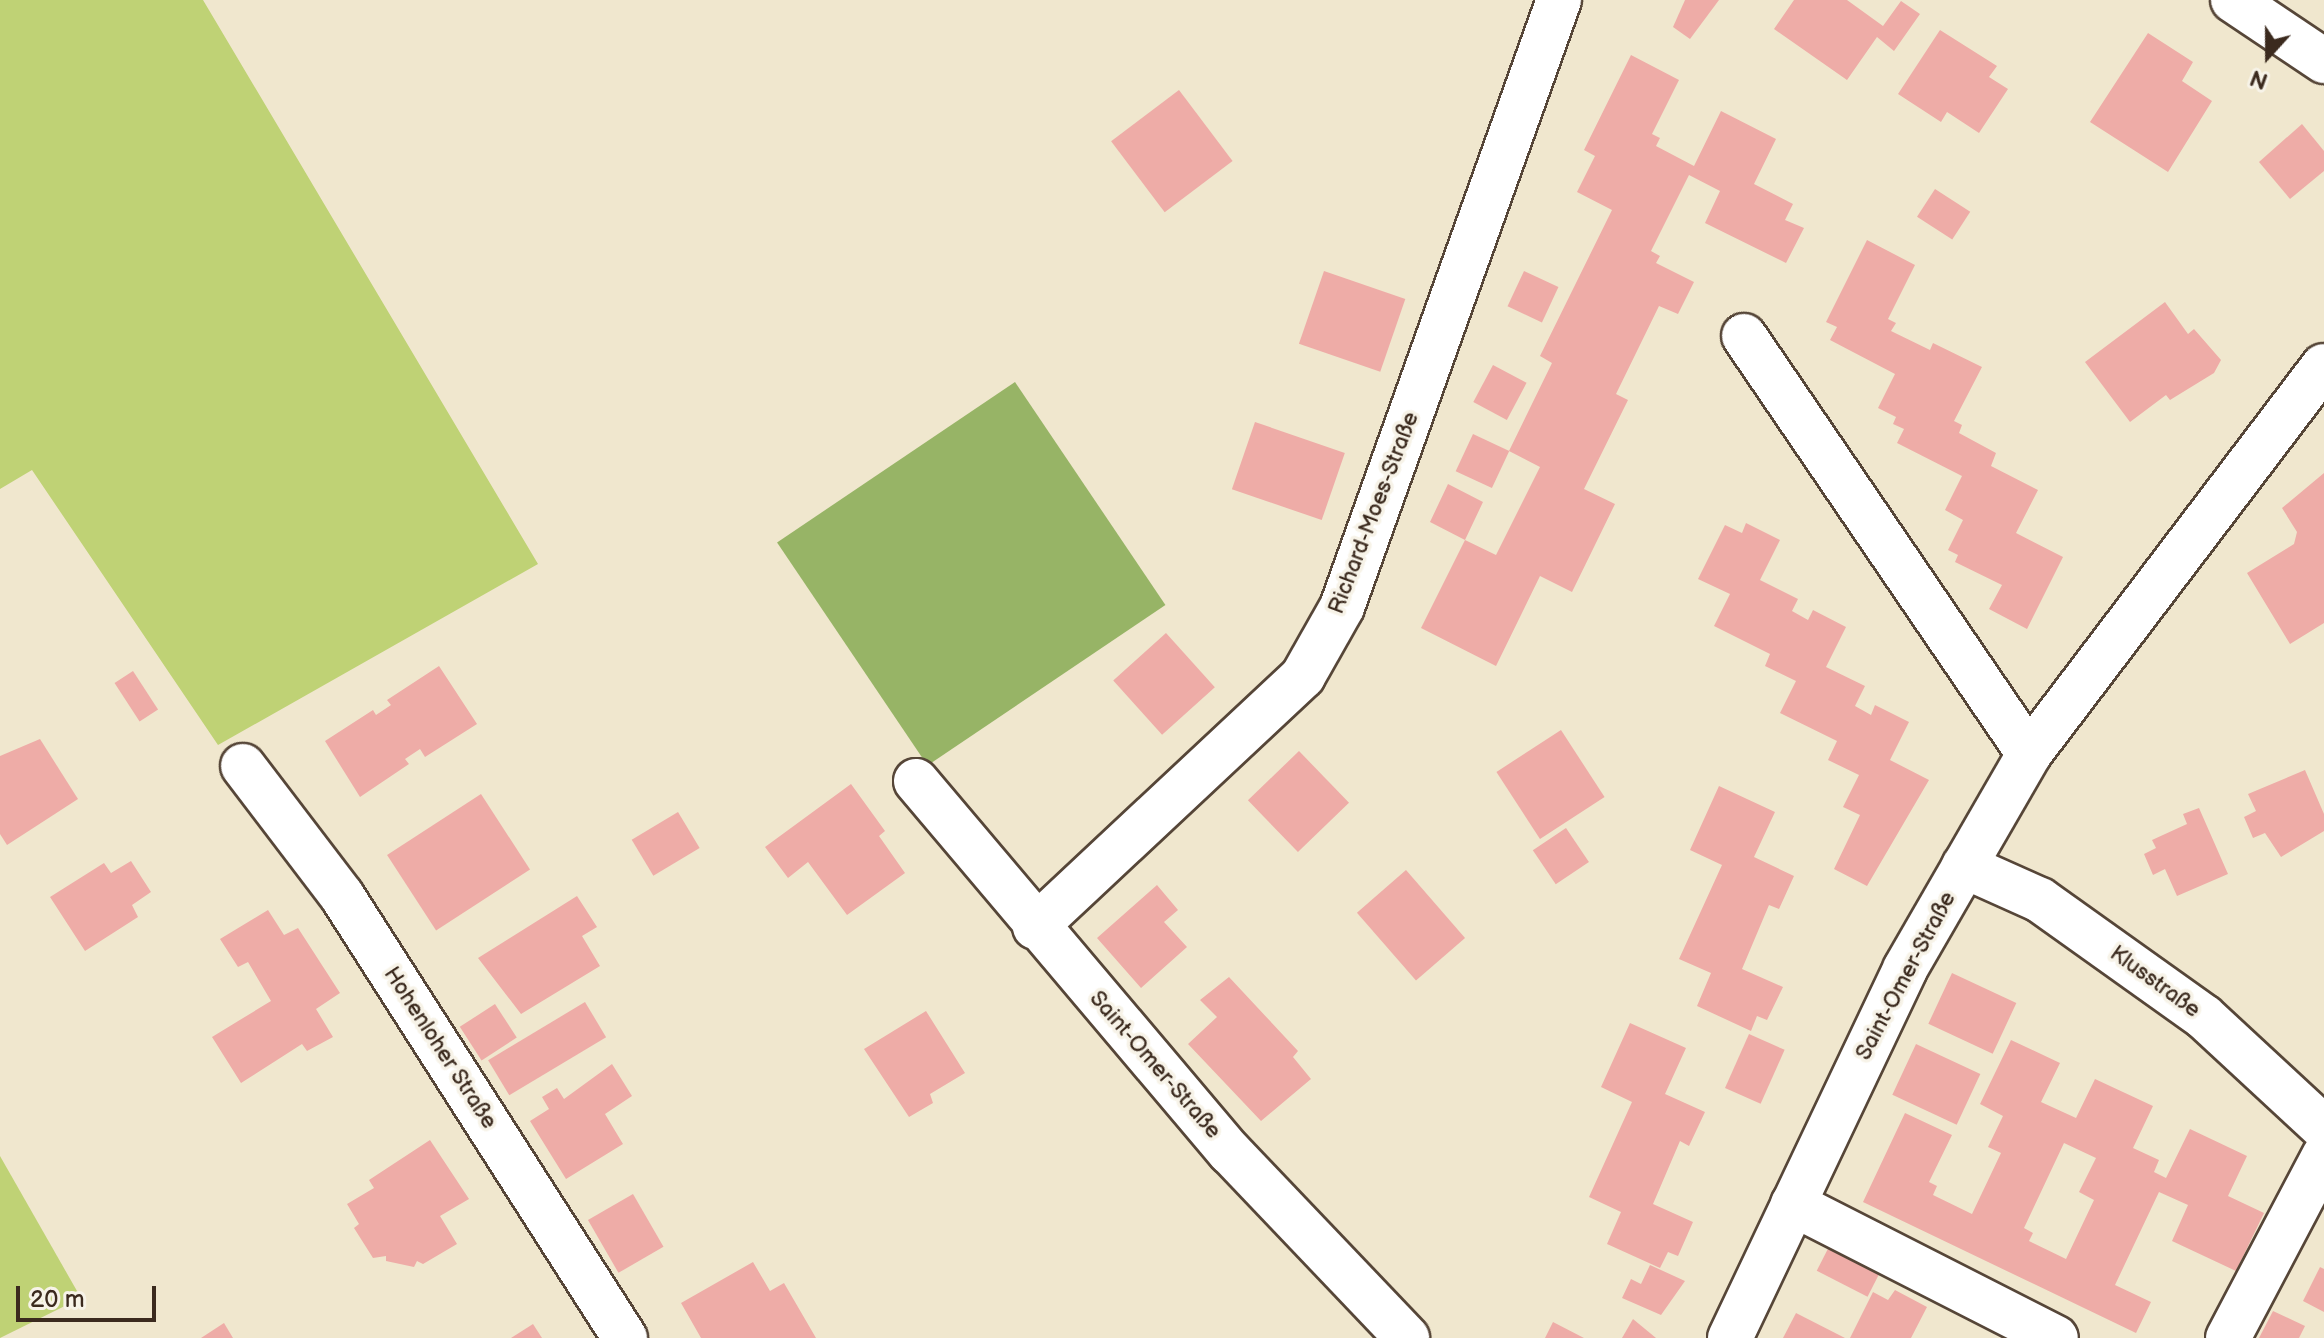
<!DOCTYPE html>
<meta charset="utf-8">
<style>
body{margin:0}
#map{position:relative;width:2324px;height:1338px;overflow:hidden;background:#f0e7ce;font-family:"Balsamiq Sans",sans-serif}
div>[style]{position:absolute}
.green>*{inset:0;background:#bfd275}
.forest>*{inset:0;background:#97b466;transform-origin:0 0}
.building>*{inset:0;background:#eeaca7;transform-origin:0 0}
.roads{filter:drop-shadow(2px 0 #564638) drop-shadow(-2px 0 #564638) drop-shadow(0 2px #564638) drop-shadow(0 -2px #564638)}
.minor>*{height:44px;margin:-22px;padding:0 22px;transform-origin:22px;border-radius:22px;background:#fff}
span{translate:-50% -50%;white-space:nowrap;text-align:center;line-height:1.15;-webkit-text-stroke:7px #f7f3e8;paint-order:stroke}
.street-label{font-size:22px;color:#3b2a1e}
.north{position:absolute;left:2228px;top:16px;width:80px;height:80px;-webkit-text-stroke:6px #f7f3e8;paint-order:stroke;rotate:201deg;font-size:22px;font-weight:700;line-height:32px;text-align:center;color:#3b2a1e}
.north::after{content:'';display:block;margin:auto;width:28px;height:36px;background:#3b2a1e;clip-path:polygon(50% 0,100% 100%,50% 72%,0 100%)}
.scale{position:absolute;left:16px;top:1286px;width:140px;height:36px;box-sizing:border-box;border:4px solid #3b2a1e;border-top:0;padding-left:10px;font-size:24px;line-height:28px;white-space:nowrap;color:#3b2a1e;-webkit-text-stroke:6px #f7f3e8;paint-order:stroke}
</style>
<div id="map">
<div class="green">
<div style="clip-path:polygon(0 0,203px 0,538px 564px,218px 745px,32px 470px,0 489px)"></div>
<div style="clip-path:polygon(0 1156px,81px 1298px,0 1338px)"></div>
</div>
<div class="forest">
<div style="left:1015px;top:382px;width:269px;height:287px;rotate:56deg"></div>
</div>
<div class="building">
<div style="clip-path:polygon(1685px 0,1719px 0,1690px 39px,1673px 27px)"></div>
<div style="clip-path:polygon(1794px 0,1847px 0,1883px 26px,1901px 1px,1920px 14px,1894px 51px,1877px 37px,1847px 80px,1774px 29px)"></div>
<div style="clip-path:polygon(1940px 30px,1997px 66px,1989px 77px,2008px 89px,1979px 133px,1947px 112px,1941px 122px,1898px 94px)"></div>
<div style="clip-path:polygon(2148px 33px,2193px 62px,2182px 81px,2212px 101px,2168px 172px,2090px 122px)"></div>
<div style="clip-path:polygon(1631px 55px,1679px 80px,1652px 134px,1660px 138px,1656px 146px,1694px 166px,1721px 111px,1776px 139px,1754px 184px,1793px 204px,1785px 220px,1804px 228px,1786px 263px,1705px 223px,1720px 191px,1689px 175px,1651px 251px,1660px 256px,1656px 263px,1694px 282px,1678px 314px,1659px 306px,1616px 394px,1628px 400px,1584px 489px,1615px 504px,1572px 592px,1540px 576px,1496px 666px,1421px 628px,1465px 540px,1430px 522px,1448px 484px,1483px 502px,1465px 540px,1496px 555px,1540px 467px,1509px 451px,1552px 363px,1540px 356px,1612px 210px,1577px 192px,1595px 156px,1584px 150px)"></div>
<div style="left:1179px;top:90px;width:89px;height:85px;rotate:53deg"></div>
<div style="clip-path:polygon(2302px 124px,2324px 151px,2324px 171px,2290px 199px,2259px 162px)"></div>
<div style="left:1935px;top:189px;width:42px;height:33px;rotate:33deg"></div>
<div style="clip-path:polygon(1867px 240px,1915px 265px,1888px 319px,1896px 323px,1891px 331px,1930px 350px,1933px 343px,1982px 367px,1954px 421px,1962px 425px,1959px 433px,1996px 453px,1991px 466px,2038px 490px,2016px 533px,2063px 557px,2027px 629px,1989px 609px,2002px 585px,1955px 562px,1958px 555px,1948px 550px,1963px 520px,1945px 510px,1962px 476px,1897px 443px,1904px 429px,1893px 424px,1896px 417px,1878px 408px,1895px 374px,1830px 340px,1837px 327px,1826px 322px)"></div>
<div style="left:1324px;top:271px;width:86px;height:77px;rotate:19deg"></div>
<div style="left:1524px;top:271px;width:38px;height:39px;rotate:25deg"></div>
<div style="clip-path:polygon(2165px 302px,2188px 334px,2194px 329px,2221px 360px,2214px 373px,2170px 400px,2166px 395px,2130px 422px,2085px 362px)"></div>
<div style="left:1493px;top:365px;width:38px;height:42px;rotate:28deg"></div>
<div style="left:1255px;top:422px;width:95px;height:71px;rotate:19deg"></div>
<div style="left:1473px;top:434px;width:40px;height:41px;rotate:25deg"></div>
<div style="clip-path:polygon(2324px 473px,2324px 623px,2290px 644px,2247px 573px,2294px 544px,2297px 532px,2282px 508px)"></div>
<div style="clip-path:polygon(1746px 523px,1780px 540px,1760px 580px,1798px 599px,1792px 611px,1808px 620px,1813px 610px,1846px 627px,1826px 667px,1865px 686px,1855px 706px,1871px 715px,1875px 705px,1909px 722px,1890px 760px,1929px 780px,1867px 886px,1834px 869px,1860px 815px,1843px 807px,1859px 775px,1828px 760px,1837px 741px,1780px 713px,1796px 681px,1765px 666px,1770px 654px,1714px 626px,1730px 594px,1698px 579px,1725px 525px,1742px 533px)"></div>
<div style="left:1166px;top:633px;width:73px;height:71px;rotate:48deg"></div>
<div style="clip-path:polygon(439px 666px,477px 724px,425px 757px,420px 749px,405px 759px,409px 764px,360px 797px,325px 741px,373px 710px,376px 715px,391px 705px,387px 700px)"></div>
<div style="left:133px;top:671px;width:46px;height:22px;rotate:57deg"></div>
<div style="left:1561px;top:730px;width:80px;height:77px;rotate:57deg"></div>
<div style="clip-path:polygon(40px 739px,78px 799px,7px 845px,0 834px,0 756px)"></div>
<div style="left:1299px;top:751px;width:72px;height:71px;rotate:46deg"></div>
<div style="clip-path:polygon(2305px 770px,2324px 814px,2324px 831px,2281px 857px,2265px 833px,2253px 838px,2244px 817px,2256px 811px,2248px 794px)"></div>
<div style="clip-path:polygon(851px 784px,885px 831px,879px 836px,905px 873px,847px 915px,808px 862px,788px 878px,765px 847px)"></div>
<div style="clip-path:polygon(1719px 786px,1775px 812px,1754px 857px,1794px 876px,1779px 909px,1769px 905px,1742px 969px,1783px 987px,1767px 1020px,1757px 1016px,1751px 1031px,1697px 1006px,1711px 973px,1679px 959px,1722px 865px,1690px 850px)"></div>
<div style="left:481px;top:794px;width:90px;height:112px;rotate:57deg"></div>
<div style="clip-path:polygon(2199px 808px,2228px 874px,2177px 896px,2165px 869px,2153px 875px,2144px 854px,2156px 848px,2152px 840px,2187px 824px,2183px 814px)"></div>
<div style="left:678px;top:812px;width:42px;height:54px;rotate:59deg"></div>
<div style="left:1566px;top:828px;width:41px;height:40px;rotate:56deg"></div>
<div style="clip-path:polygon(131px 861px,151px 892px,132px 905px,138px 917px,85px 951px,50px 897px,104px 863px,111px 873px)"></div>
<div style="left:1406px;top:870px;width:90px;height:65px;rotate:49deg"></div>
<div style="clip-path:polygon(1157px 885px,1178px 910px,1164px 922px,1187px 947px,1141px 988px,1097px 938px)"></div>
<div style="clip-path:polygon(577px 896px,597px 927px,582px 936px,600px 966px,521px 1014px,478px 958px)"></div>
<div style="clip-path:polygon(268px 910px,284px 935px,298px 928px,340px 993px,316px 1009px,333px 1037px,307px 1051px,302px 1044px,241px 1083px,212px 1037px,271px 1001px,248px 962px,238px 967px,220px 939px)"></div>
<div style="left:1952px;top:973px;width:71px;height:56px;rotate:25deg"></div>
<div style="clip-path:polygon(1229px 977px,1298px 1051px,1293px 1057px,1311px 1079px,1261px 1121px,1188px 1044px,1217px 1017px,1200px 1000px)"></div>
<div style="left:585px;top:1002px;width:41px;height:113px;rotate:59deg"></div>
<div style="left:495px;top:1004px;width:40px;height:42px;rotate:57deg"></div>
<div style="clip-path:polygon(926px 1011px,965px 1073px,930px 1094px,933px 1103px,909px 1117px,864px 1049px)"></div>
<div style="clip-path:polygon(1630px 1023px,1686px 1048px,1665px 1094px,1705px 1112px,1689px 1146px,1680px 1141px,1653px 1204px,1693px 1222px,1678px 1256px,1668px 1252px,1660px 1268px,1607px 1244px,1621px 1212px,1589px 1197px,1632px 1102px,1601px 1087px)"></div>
<div style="left:1749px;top:1034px;width:39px;height:59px;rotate:24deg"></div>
<div style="clip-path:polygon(evenodd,2011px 1040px,2060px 1063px,2041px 1102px,2076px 1118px,2095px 1079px,2153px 1106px,2133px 1148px,2159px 1160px,2154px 1172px,2166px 1178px,2190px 1129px,2247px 1156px,2228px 1196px,2264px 1213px,2236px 1271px,2172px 1241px,2188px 1205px,2159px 1192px,2115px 1285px,2151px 1302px,2136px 1333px,1863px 1202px,1905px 1113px,1952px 1135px,1929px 1182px,1937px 1186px,1933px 1195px,1972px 1214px,2001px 1153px,1988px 1147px,2003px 1116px,1980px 1104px,2011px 1040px,2064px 1143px,2096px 1158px,2079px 1192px,2094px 1200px,2066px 1259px,2029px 1241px,2033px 1233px,2024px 1228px,2064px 1143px)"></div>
<div style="left:1916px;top:1044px;width:71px;height:56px;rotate:25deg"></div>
<div style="clip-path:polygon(612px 1064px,632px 1096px,605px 1114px,623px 1144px,566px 1179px,530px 1121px,549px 1109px,542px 1097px,557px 1088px,564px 1099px)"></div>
<div style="clip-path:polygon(430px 1140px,469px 1199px,440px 1216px,457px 1244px,423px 1264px,417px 1261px,414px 1267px,386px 1261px,386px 1256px,373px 1258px,354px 1228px,359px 1224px,347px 1204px,374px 1188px,369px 1180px)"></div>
<div style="left:633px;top:1194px;width:61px;height:52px;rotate:60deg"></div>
<div style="left:1834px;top:1237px;width:57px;height:38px;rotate:27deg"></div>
<div style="clip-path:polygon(753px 1262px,770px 1291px,784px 1283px,816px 1338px,701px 1338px,681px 1303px)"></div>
<div style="clip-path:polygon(1650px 1265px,1685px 1281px,1661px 1315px,1622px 1298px,1631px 1279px,1641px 1284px)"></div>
<div style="clip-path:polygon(2320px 1267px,2324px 1269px,2324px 1312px,2303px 1301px)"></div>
<div style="clip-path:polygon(1895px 1290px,1927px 1307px,1911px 1338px,1850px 1338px,1873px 1292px,1888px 1300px)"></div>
<div style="clip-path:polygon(2273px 1311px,2305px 1326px,2299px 1338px,2259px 1338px)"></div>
<div style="clip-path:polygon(1796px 1313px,1845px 1338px,1783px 1338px)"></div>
<div style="clip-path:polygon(1633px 1319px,1656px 1338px,1622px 1338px)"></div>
<div style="clip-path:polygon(1553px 1322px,1584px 1338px,1545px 1338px)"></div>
<div style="clip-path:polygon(224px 1323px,233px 1338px,201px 1338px)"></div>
<div style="clip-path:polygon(533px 1324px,542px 1338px,511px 1338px)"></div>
</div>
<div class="roads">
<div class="minor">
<div style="left:2233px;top:0;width:110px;rotate:33.8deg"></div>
<div style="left:1744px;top:336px;width:506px;rotate:55.71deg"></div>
<div style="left:243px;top:766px;width:163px;rotate:52.7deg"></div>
<div style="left:342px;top:896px;width:525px;rotate:57.37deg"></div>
<div style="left:916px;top:781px;width:486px;rotate:49.8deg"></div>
<div style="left:1230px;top:1152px;width:257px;rotate:46.4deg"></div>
<div style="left:1964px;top:866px;width:83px;rotate:24.1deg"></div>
<div style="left:2040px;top:900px;width:201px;rotate:35.5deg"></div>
<div style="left:2204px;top:1017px;width:163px;rotate:42.8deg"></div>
<div style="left:1035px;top:927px;width:367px;rotate:-43.1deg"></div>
<div style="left:1303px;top:676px;width:79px;rotate:-60.5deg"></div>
<div style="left:1342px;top:607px;width:645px;rotate:-70.33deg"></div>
<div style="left:1793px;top:1204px;width:295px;rotate:27deg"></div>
<div style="left:1730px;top:1338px;width:408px;rotate:-64.6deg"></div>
<div style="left:1905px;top:969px;width:248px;rotate:-60deg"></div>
<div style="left:2029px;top:754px;width:487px;rotate:-52.8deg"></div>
<div style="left:2228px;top:1338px;width:206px;rotate:-62.2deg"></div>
</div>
</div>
<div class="street-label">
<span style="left:1374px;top:513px;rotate:-69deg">Richard-Moes-Straße</span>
<span style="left:1906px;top:976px;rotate:-62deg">Saint-Omer-Straße</span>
<span style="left:2155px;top:982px;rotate:36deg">Klusstraße</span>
<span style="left:440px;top:1048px;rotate:57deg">Hohenloher Straße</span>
<span style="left:1155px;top:1065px;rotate:49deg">Saint-Omer-Straße</span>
</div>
<div class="north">N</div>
<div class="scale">20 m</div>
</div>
